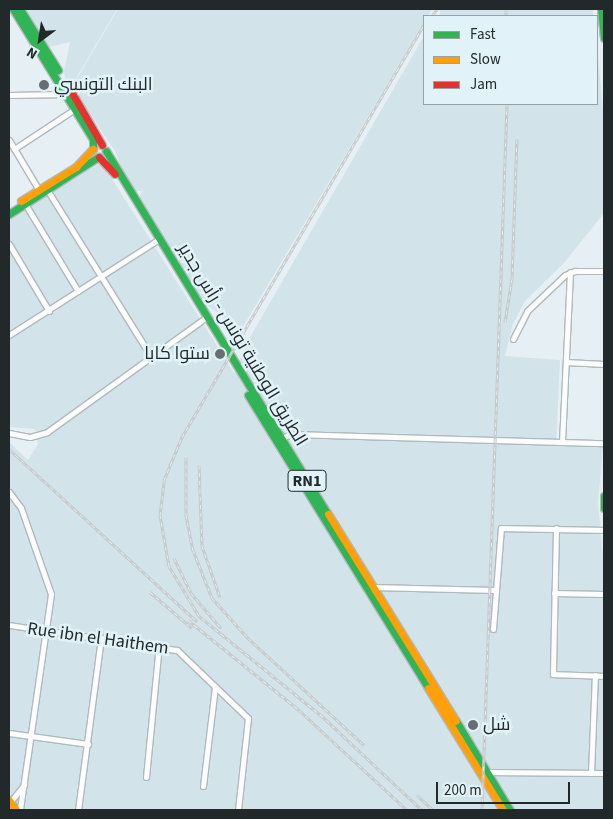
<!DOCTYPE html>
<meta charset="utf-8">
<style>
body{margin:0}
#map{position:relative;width:613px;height:819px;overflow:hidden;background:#e6eff3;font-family:"Source Sans 3",Cairo,sans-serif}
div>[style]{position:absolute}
.built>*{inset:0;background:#d2e3ea;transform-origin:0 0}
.roads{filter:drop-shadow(1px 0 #b2b9bb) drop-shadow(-1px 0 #b2b9bb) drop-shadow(0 1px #b2b9bb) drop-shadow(0 -1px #b2b9bb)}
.street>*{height:5px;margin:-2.5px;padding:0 2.5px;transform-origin:2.5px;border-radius:2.5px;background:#fbfdfd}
.fast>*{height:7px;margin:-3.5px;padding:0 3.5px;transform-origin:3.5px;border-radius:3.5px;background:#30b455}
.slow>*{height:7px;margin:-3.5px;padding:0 3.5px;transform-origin:3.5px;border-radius:3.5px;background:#ff9f0a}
.jam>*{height:7px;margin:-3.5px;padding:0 3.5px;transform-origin:3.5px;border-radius:3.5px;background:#e5322d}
.rail>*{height:3px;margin-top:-1.5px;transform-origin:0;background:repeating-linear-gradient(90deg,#e1f2f8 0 4px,#c7c9ca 0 8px);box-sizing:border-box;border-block:1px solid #c7c9ca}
.dots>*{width:14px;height:14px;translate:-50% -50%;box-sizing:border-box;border:2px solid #e1f2f8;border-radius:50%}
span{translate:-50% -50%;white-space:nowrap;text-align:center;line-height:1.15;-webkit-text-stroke:5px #e1f2f8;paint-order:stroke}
.shield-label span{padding:1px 4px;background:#e1f2f8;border:1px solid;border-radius:4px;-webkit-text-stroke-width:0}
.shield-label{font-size:16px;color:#22292b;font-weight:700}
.poi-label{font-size:18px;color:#22292b}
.left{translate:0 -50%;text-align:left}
.right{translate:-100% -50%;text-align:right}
.street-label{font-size:18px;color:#22292b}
.frame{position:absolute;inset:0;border:10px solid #22292b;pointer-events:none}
.legend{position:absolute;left:423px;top:15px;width:175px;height:90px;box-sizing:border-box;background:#e1f2f8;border:1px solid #95a2a6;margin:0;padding:6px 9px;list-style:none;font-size:15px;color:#22292b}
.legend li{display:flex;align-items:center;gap:10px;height:25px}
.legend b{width:25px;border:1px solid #95a2a6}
.north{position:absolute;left:15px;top:15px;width:50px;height:50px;-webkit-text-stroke:4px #e1f2f8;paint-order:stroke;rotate:211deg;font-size:14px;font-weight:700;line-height:20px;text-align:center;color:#22292b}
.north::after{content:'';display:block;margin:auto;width:18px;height:22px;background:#22292b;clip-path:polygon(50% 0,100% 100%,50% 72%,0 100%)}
.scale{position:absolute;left:436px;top:782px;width:134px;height:22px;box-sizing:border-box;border:2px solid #22292b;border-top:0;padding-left:6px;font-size:15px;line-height:18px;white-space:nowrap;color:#22292b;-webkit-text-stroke:4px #e1f2f8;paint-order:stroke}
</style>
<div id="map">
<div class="built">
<div style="clip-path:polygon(26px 9px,117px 9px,68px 92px,64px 71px,70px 42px,49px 47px)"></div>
<div style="clip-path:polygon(118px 9px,432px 9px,241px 330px,203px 302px,139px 198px,142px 191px,135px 191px,124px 174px,115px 151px,72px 87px)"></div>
<div style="left:440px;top:9px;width:153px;height:8px"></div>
<div style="clip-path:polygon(424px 36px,424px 104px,597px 104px,597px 47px,604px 120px,604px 213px,563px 264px,525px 301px,513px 324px,505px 356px,560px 360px,556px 445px,603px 447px,598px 503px,604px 566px,604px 810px,9px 810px,9px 442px,28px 460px,38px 444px,35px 429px,9px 427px,9px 210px,102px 163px,234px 373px,249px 339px)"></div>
</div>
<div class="roads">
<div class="street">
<div style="left:9px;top:95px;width:57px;rotate:-1deg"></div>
<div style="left:9px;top:140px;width:61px;rotate:59.2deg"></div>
<div style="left:14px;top:149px;width:73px;rotate:-33.3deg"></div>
<div style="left:46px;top:188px;width:199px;rotate:58.1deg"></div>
<div style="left:24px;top:202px;width:104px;rotate:58.8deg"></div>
<div style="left:9px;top:244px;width:78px;rotate:59.2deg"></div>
<div style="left:9px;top:335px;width:174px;rotate:-32.6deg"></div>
<div style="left:513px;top:339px;width:31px;rotate:-63deg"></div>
<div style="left:527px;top:311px;width:52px;rotate:-43.5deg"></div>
<div style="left:565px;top:275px;width:11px;rotate:-22deg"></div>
<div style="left:575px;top:271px;width:29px"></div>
<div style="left:566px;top:362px;width:38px;rotate:3deg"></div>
<div style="left:9px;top:433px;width:21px;rotate:11deg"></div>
<div style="left:30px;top:437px;width:18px;rotate:-16deg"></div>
<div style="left:47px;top:432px;width:198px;rotate:-35.8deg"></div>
<div style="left:281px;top:438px;width:12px;rotate:-20deg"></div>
<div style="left:292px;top:434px;width:312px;rotate:1.7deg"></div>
<div style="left:562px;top:442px;width:170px;rotate:-87.3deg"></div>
<div style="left:9px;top:492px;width:20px;rotate:53deg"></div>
<div style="left:21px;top:508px;width:91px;rotate:70.8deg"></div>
<div style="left:51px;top:594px;width:218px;rotate:98.2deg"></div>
<div style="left:556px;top:528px;width:146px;rotate:91.2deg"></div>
<div style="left:553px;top:674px;width:51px;rotate:2.2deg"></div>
<div style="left:372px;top:587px;width:124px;rotate:1.4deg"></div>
<div style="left:554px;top:593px;width:50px;rotate:1.1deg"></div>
<div style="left:9px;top:625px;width:170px;rotate:8.5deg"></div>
<div style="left:177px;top:650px;width:98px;rotate:43.8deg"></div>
<div style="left:248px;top:718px;width:93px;rotate:96.2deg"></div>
<div style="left:493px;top:629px;width:101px;rotate:-85.5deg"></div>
<div style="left:501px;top:528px;width:103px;rotate:1.1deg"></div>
<div style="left:9px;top:733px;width:80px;rotate:7.9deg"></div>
<div style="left:486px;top:772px;width:118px;rotate:0.5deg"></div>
<div style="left:591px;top:773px;width:98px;rotate:-87.7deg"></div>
<div style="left:146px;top:777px;width:133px;rotate:-84.4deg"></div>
<div style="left:203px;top:786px;width:100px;rotate:-83.1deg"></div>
<div style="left:11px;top:801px;width:21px;rotate:-51deg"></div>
<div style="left:78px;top:810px;width:174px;rotate:-82.4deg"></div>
</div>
<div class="fast">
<div style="left:13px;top:9px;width:153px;rotate:58.4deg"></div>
<div style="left:93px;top:139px;width:9px;rotate:90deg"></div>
<div style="left:20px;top:9px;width:72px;rotate:58.1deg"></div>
<div style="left:601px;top:9px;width:29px;rotate:84deg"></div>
<div style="left:106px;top:151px;width:426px;rotate:58.6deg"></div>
<div style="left:9px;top:214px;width:106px;rotate:-32.6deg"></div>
<div style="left:248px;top:395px;width:344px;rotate:58.4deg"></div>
<div style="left:604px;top:496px;width:12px;rotate:90deg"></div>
<div style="left:456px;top:721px;width:104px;rotate:58.8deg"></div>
</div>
<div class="slow">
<div style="left:21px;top:201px;width:65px;rotate:-31.7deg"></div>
<div style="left:76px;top:167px;width:25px;rotate:-47deg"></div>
<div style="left:328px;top:514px;width:243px;rotate:58.3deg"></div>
<div style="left:428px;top:688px;width:143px;rotate:58.4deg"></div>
<div style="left:9px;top:800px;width:12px;rotate:55deg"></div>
</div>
<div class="jam">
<div style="left:68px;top:86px;width:68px;rotate:60deg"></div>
<div style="left:99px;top:157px;width:23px;rotate:47deg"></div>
</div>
</div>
<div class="rail">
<div style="left:506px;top:9px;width:7px;rotate:90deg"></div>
<div style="left:432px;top:16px;width:9px;rotate:-54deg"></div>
<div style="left:505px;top:322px;width:44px;rotate:-80.8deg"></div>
<div style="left:512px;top:279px;width:140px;rotate:-88deg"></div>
<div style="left:9px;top:449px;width:255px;rotate:42.5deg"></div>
<div style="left:186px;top:457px;width:58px;rotate:90deg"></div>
<div style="left:186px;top:515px;width:36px;rotate:79deg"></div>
<div style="left:193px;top:550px;width:52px;rotate:68.4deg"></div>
<div style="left:212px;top:598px;width:54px;rotate:48deg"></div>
<div style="left:248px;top:638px;width:158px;rotate:42.7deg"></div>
<div style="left:199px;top:465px;width:81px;rotate:87.9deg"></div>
<div style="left:202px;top:546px;width:54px;rotate:70.6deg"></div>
<div style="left:174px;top:558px;width:39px;rotate:64deg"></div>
<div style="left:191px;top:593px;width:46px;rotate:49.4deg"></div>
<div style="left:150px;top:592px;width:55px;rotate:40.6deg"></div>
<div style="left:188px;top:620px;width:143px;rotate:39deg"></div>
<div style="left:299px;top:710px;width:147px;rotate:42.8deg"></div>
<div style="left:417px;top:795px;width:22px;rotate:43deg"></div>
<div style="left:422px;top:810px;width:136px;rotate:-136.8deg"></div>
<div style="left:323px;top:717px;width:160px;rotate:-140.8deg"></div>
<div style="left:199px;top:616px;width:58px;rotate:-121deg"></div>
<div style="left:169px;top:566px;width:52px;rotate:-100deg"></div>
<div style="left:160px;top:515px;width:35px;rotate:-83deg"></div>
<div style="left:164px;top:480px;width:47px;rotate:-67.3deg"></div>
<div style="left:182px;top:437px;width:478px;rotate:-59.6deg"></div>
<div style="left:482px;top:810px;width:706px;rotate:-87.97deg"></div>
</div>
<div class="dots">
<div style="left:44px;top:85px;background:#676e71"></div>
<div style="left:220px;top:354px;background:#676e71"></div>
<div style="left:473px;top:725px;background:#676e71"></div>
</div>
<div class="shield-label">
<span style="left:307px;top:481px">RN1</span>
</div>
<div class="poi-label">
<span class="left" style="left:54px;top:85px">البنك التونسي</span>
<span class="right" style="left:210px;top:354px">ستوا كابا</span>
<span class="left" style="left:483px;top:725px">شل</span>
</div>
<div class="street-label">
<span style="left:242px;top:345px;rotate:59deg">الطريق الوطنية تونس - رأس جدير</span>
<span style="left:98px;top:639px;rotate:8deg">Rue ibn el Haithem</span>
</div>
<div class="frame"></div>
<ul class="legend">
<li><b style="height:6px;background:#30b455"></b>Fast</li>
<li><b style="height:6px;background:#ff9f0a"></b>Slow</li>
<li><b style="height:6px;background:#e5322d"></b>Jam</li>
</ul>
<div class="north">N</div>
<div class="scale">200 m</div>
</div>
